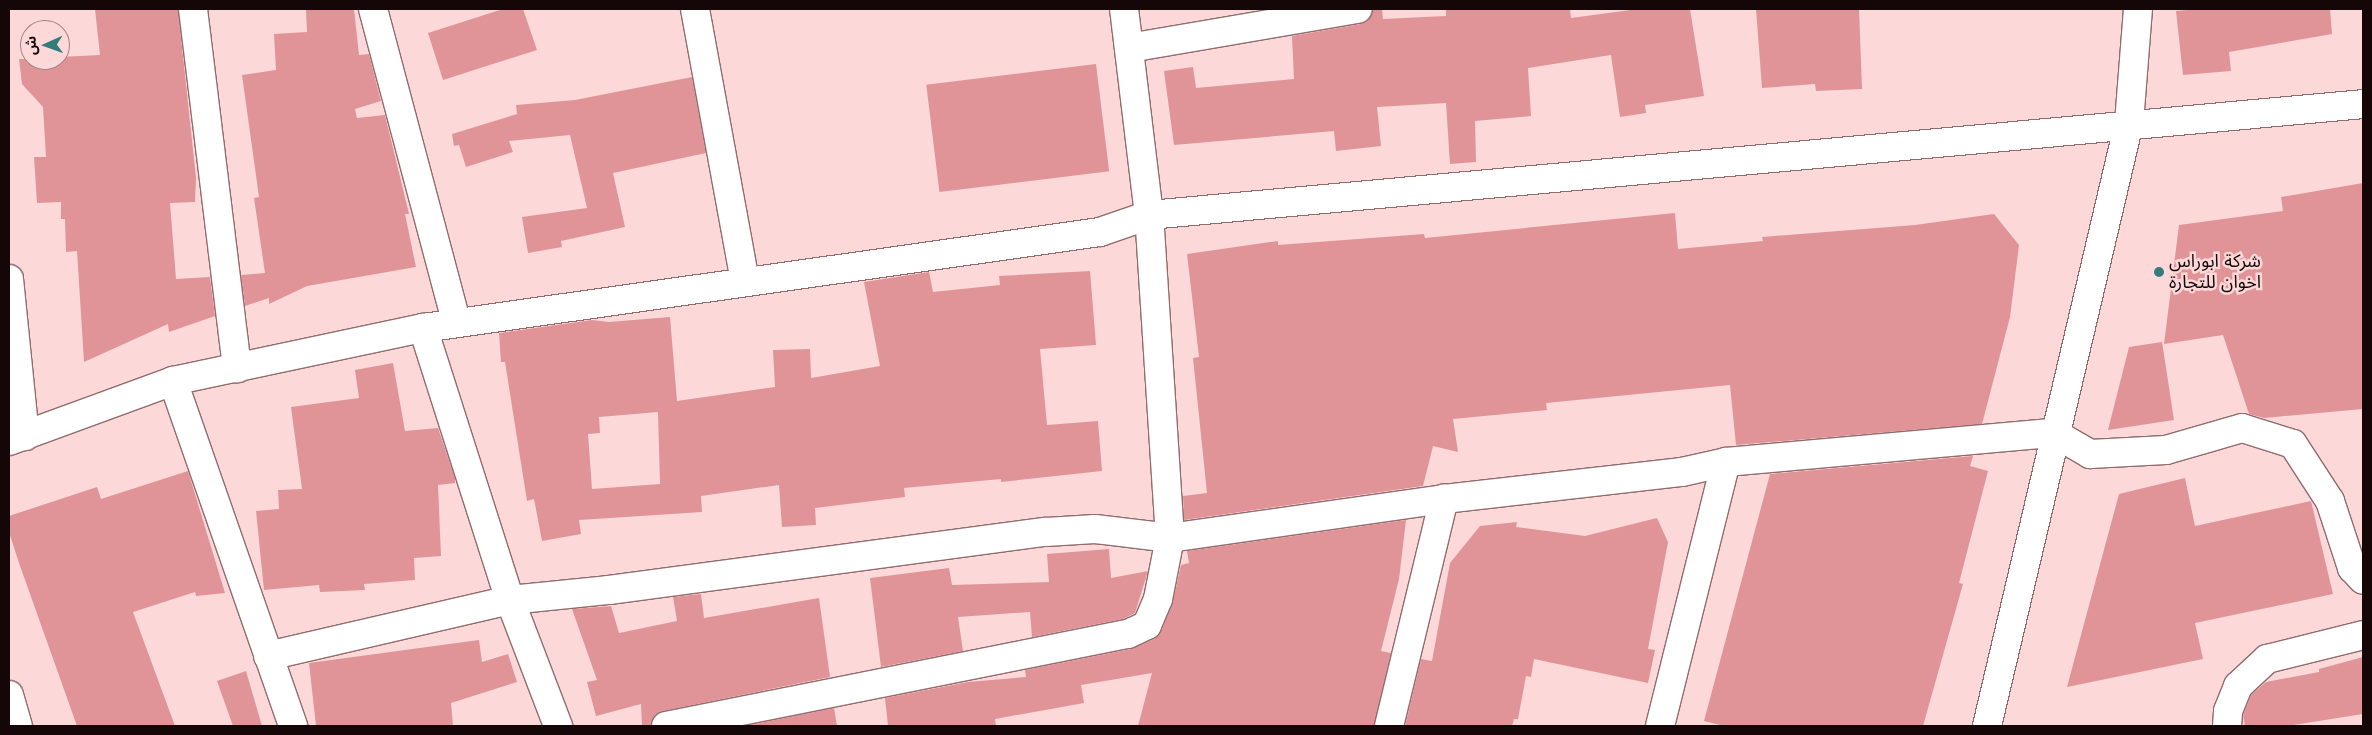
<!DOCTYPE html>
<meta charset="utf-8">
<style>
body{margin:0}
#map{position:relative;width:2372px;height:735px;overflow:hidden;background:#fcd8d9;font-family:Jost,"Noto Sans Arabic",sans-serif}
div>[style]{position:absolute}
.building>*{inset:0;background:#e19497;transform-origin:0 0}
.roads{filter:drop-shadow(1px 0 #926b6c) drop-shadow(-1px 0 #926b6c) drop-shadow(0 1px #926b6c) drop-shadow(0 -1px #926b6c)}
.street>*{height:28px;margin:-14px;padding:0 14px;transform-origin:14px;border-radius:14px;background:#fff}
.secondary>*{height:28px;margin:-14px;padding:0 14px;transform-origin:14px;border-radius:14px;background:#fff}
.dots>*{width:14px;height:14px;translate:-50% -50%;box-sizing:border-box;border:2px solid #fcd8d9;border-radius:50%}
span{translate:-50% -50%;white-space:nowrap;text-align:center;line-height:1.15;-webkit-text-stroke:5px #fcd8d9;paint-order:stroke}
.poi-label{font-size:18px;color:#150708}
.left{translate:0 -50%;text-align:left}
.frame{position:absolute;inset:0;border:10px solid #150708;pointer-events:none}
.north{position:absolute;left:20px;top:20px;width:50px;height:50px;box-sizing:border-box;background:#fcd8d9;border:1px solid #a08485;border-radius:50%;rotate:268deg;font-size:14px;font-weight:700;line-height:20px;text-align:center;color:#150708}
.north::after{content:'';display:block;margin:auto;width:18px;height:22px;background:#337c7d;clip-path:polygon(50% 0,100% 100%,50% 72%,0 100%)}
</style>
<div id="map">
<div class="building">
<div style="clip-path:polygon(95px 9px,178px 9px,196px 178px,195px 202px,170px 203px,176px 279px,210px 277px,215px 316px,169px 332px,168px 324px,84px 362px,77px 251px,66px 252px,65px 219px,61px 219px,61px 202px,37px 203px,34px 157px,46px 157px,43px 107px,22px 84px,19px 59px,60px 60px,60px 57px,100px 55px)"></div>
<div style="clip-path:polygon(354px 9px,359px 55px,369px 54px,381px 101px,355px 109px,357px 118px,385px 115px,409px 214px,405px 214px,416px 267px,307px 286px,269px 304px,269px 298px,245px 306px,241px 275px,265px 273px,254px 198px,259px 197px,242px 75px,276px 70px,274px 34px,307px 32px,306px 10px)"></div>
<div style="clip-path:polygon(503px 9px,523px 9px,537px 50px,443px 80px,428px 33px)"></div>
<div style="clip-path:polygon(1373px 9px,1382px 9px,1383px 19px,1446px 16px,1446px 9px,1570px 9px,1571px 18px,1638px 9px,1690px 9px,1704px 96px,1645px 105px,1646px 113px,1620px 117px,1611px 55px,1528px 68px,1531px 116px,1475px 121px,1476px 162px,1450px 164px,1446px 103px,1377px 107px,1381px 146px,1336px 151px,1334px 131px,1174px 145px,1164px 71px,1193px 67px,1196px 88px,1294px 79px,1292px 36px,1361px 24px,1368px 21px)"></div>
<div style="clip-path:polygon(1756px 9px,1859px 9px,1862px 89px,1816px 91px,1815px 84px,1762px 88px)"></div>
<div style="clip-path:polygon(2198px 9px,2330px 9px,2332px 34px,2229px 52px,2231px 71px,2183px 75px,2176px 11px)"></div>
<div style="left:1096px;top:64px;width:108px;height:171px;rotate:83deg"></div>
<div style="clip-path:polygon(692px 77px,706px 153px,613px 173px,625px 227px,561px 241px,562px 247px,528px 253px,522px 217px,587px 208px,570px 135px,509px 141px,513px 152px,466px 167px,459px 145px,454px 146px,452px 134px,517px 114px,516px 105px,575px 100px)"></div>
<div style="clip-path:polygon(2363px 183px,2363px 409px,2264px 418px,2249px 414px,2223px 335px,2164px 344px,2179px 225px,2283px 211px,2281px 197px)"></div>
<div style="clip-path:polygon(1675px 213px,1678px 249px,1763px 241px,1762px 237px,1915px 225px,1994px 214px,2019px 245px,2010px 317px,1982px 424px,1736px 445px,1730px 385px,1546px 403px,1547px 410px,1453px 419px,1458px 452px,1433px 446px,1423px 486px,1184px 520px,1183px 496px,1207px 493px,1193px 358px,1199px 357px,1187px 254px,1278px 241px,1278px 245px,1424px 234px,1425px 238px)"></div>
<div style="clip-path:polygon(evenodd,1090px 271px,1096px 345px,1040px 349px,1047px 425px,1098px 421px,1102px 471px,1001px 482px,1001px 479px,904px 488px,905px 497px,815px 508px,816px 525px,782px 527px,779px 485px,701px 496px,702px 512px,579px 520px,581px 534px,542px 541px,534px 499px,527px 501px,505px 362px,501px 362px,499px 333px,592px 320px,609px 322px,670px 317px,677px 401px,775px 387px,773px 350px,810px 349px,811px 378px,880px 366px,864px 282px,929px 272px,933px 292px,1000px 285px,999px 276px,1090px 271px,658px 412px,660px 484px,592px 489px,588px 434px,600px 433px,599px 417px,658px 412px)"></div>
<div style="clip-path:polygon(2162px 342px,2174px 420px,2108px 430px,2129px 347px)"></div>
<div style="clip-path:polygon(393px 363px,405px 431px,438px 428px,455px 478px,455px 483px,438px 485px,441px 556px,414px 558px,415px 580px,364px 584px,365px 590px,320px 592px,319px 585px,264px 590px,256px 511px,279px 509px,278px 490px,302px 489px,291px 407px,359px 398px,355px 370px)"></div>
<div style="clip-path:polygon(1973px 456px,1970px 466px,1988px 471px,1959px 583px,1963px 584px,1923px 726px,1724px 726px,1704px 721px,1770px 474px)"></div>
<div style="clip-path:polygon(188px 471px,225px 593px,196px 596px,195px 592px,133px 612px,175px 726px,77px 726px,19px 563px,9px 532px,9px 516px,97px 487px,101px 499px)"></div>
<div style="clip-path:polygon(2185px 478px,2195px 526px,2311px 501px,2333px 594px,2195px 623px,2203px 659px,2067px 687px,2119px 494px)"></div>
<div style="clip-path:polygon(1657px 518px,1668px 542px,1648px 649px,1655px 650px,1648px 683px,1534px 659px,1531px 677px,1526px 676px,1518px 719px,1514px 719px,1512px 726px,1405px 726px,1421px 659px,1432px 661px,1450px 563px,1480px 526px,1517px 522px,1516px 527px,1585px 536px)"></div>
<div style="clip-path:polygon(1406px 520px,1399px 579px,1381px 651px,1391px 653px,1374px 726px,1138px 726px,1152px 673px,1081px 685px,1084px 703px,995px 719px,996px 726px,888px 726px,885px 698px,968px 682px,1026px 677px,1025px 670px,1131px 649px,1154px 639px,1161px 631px,1172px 605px,1181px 565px,1189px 563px,1187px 551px)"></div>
<div style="clip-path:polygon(1109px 549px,1111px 578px,1148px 571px,1135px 613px,1123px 619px,1032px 637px,1030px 612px,958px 617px,963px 651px,881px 667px,870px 578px,949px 568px,952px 585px,1049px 582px,1047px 554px)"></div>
<div style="clip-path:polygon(701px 594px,704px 618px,819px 598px,830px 677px,663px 711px,655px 715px,651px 726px,642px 726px,641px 704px,596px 716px,587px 682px,597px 680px,572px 609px,611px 606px,619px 633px,677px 621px,673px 597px)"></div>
<div style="clip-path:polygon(479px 640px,482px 662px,508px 654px,517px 682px,451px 703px,453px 726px,316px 726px,309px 663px)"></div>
<div style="clip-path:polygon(2363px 657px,2363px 714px,2287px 726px,2245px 726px,2243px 715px,2251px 695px,2266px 682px,2319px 672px,2319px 669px)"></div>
<div style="clip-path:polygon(246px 671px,262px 726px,233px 726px,217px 681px)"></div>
<div style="clip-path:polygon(834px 708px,837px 726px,745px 726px)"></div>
</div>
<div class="roads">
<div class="street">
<div style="left:193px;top:9px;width:362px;rotate:83deg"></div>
<div style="left:373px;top:9px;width:323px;rotate:75.1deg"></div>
<div style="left:695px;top:9px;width:277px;rotate:79.6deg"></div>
<div style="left:1129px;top:48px;width:232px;rotate:-9.7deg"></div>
<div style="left:2129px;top:123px;width:114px;rotate:-85.5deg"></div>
<div style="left:9px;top:279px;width:158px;rotate:84.2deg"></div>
<div style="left:423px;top:328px;width:286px;rotate:72.3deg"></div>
<div style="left:510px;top:600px;width:135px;rotate:69.1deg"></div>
<div style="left:173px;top:381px;width:365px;rotate:70.8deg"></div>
<div style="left:268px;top:656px;width:248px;rotate:-13deg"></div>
<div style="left:510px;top:600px;width:100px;rotate:-5.8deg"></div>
<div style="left:609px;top:590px;width:441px;rotate:-7.6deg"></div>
<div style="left:1046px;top:532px;width:49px;rotate:-3.5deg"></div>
<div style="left:1095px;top:529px;width:76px;rotate:6.8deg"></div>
<div style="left:1170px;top:538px;width:277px;rotate:-8.1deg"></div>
<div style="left:1444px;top:499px;width:240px;rotate:-6.5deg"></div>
<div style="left:1682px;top:472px;width:45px;rotate:-12.8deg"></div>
<div style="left:1726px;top:462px;width:329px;rotate:-5.1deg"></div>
<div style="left:2054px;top:433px;width:42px;rotate:30.3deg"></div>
<div style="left:2090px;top:454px;width:76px;rotate:-3deg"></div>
<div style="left:2166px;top:450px;width:79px;rotate:-16.1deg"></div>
<div style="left:2242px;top:428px;width:53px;rotate:17.4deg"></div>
<div style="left:2293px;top:444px;width:68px;rotate:57deg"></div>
<div style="left:2330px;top:501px;width:71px;rotate:71.8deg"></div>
<div style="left:2352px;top:568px;width:16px;rotate:47deg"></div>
<div style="left:9px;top:695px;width:32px;rotate:74deg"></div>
<div style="left:666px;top:726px;width:471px;rotate:-11.3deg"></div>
<div style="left:1128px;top:634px;width:21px;rotate:-25deg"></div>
<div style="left:1147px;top:625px;width:28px;rotate:-67deg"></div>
<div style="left:1158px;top:599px;width:62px;rotate:-78.9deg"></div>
<div style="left:1170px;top:538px;width:324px;rotate:-93.7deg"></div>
<div style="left:1149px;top:215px;width:208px;rotate:-96.9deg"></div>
<div style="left:1389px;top:726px;width:234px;rotate:-76.4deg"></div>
<div style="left:1660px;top:726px;width:272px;rotate:-76deg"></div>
<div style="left:2227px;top:726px;width:15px;rotate:-86deg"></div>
<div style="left:2228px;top:711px;width:27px;rotate:-68deg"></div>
<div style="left:2238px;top:686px;width:40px;rotate:-43deg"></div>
<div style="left:2267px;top:659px;width:99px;rotate:-14deg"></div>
</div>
<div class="secondary">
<div style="left:9px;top:441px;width:175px;rotate:-20.1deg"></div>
<div style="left:173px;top:381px;width:256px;rotate:-12deg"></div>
<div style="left:423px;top:328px;width:684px;rotate:-8.07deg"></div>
<div style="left:1100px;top:232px;width:52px;rotate:-19.1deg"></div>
<div style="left:1149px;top:215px;width:1219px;rotate:-5.22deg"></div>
<div style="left:1987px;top:726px;width:619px;rotate:-76.75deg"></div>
</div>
</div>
<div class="dots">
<div style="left:2159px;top:272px;background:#337c7d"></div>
</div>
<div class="poi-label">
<span class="left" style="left:2169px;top:272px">شركة ابوراس<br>اخوان للتجارة</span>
</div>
<div class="frame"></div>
<div class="north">ش</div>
</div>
